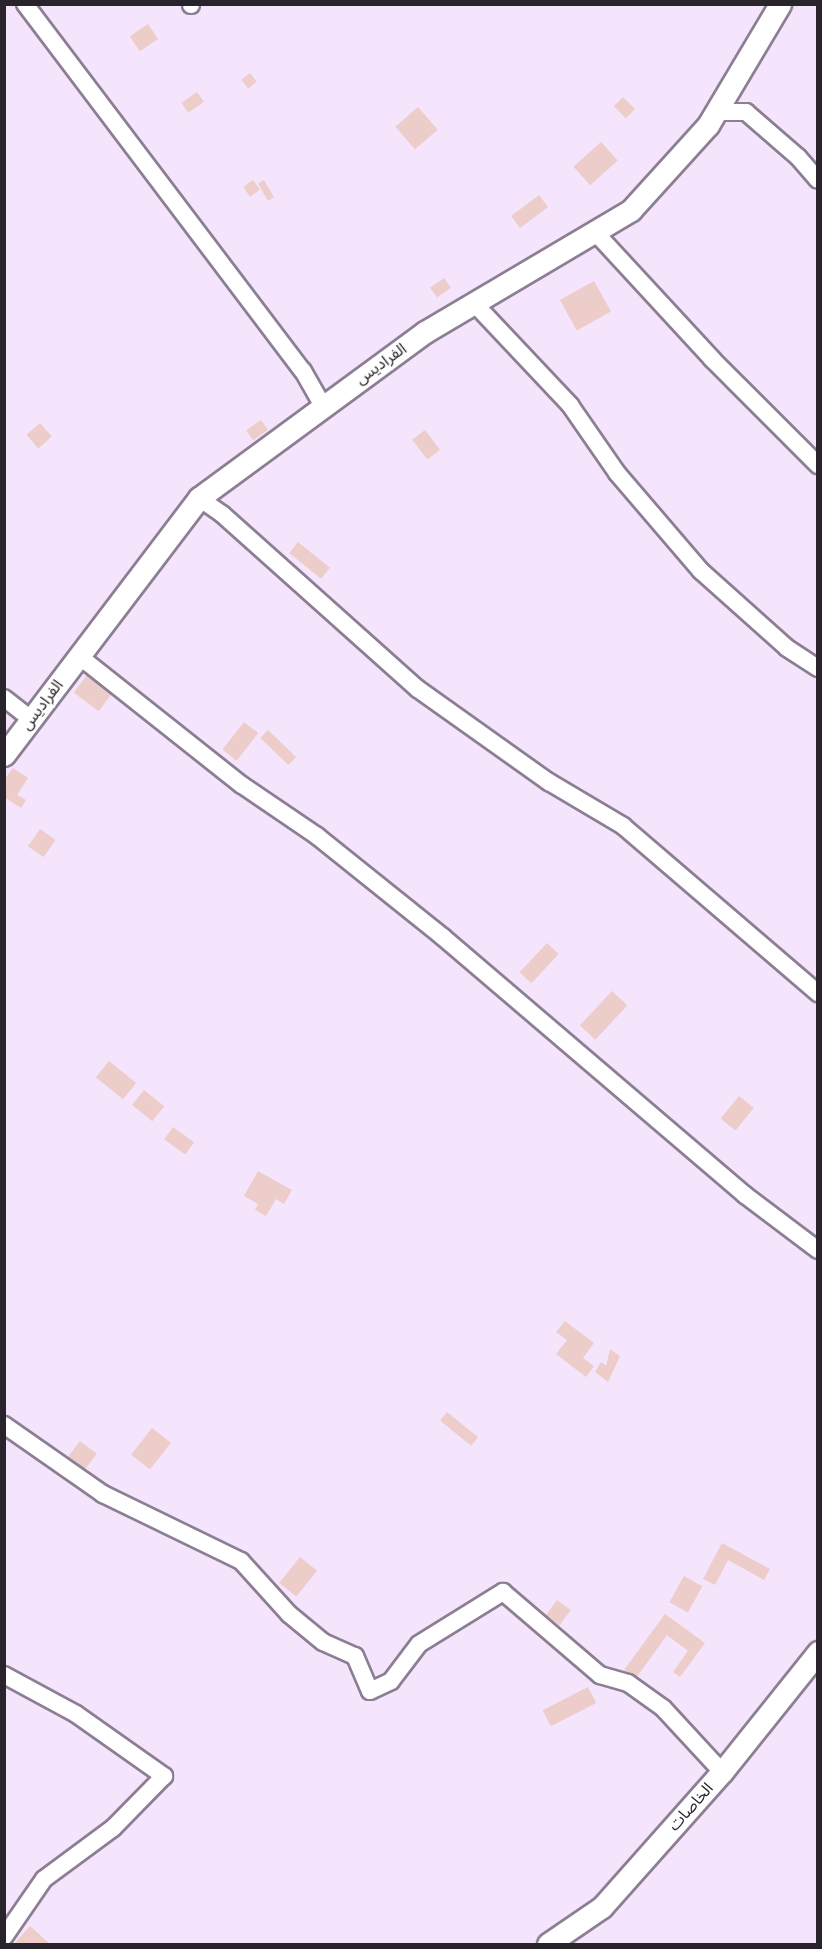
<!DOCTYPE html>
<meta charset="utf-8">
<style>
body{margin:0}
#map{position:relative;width:822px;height:1949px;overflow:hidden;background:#f4e4fc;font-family:"DM Sans","Noto Sans Arabic",sans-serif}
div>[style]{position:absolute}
.building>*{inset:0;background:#edcdc9;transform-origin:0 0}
.roads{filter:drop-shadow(2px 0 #8c7e93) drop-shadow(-2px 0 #8c7e93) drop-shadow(0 2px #8c7e93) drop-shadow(0 -2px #8c7e93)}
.minor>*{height:16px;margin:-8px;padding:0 8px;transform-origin:8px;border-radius:8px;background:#fff}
.tertiary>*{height:21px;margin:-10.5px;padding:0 10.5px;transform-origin:10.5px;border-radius:10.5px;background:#fff}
span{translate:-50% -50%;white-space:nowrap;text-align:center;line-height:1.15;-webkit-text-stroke:5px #fff;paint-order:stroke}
.street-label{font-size:16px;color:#29232b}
.frame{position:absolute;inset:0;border:6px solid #29232b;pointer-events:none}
</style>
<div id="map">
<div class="building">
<div style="left:148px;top:24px;width:18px;height:22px;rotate:56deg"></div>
<div style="left:250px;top:73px;width:11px;height:11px;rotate:52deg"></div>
<div style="left:197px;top:92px;width:12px;height:19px;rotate:55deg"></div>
<div style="left:623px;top:97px;width:17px;height:13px;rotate:45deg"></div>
<div style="left:418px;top:107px;width:30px;height:30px;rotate:49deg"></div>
<div style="left:601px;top:142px;width:25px;height:37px;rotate:48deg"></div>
<div style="left:253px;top:180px;width:12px;height:12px;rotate:55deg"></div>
<div style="left:264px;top:180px;width:20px;height:7px;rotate:60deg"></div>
<div style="left:539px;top:195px;width:15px;height:35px;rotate:53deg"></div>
<div style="left:444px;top:278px;width:12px;height:17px;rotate:55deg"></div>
<div style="left:594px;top:281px;width:35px;height:39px;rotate:61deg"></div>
<div style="left:261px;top:420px;width:12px;height:18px;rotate:55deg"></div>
<div style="left:40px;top:423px;width:18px;height:18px;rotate:49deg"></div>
<div style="left:425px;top:430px;width:25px;height:16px;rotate:53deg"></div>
<div style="left:298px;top:542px;width:41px;height:14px;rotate:39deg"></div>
<div style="left:87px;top:675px;width:31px;height:22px;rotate:37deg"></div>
<div style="left:244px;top:722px;width:18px;height:35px;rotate:38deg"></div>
<div style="left:268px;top:730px;width:39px;height:11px;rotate:44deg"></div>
<div style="clip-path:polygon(13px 768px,28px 778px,17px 795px,26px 800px,21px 808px,4px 797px,4px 780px)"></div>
<div style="left:40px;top:829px;width:19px;height:21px;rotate:35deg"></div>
<div style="left:547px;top:943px;width:16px;height:40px;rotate:43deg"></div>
<div style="left:612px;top:991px;width:21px;height:47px;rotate:43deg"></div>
<div style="left:109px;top:1061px;width:35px;height:21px;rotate:39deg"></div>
<div style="left:144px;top:1090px;width:26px;height:19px;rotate:39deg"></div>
<div style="left:739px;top:1096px;width:19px;height:29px;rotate:39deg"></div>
<div style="left:173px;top:1127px;width:26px;height:15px;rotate:36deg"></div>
<div style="clip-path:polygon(258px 1171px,292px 1190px,284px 1204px,276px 1199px,266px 1216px,255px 1210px,258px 1204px,244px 1196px)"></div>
<div style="clip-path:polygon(565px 1321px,594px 1343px,583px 1358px,594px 1366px,586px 1377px,556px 1354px,567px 1340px,556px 1332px)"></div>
<div style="clip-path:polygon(610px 1349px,620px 1356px,608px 1382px,595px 1372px,601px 1362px,606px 1366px)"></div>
<div style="left:447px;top:1412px;width:40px;height:11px;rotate:39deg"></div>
<div style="left:152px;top:1428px;width:24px;height:34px;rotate:38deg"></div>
<div style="left:80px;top:1441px;width:21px;height:24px;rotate:37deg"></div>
<div style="clip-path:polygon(722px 1543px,770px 1569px,764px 1580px,728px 1560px,715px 1585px,703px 1579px)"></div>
<div style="left:300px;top:1557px;width:22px;height:33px;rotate:39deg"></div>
<div style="left:684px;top:1576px;width:21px;height:30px;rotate:29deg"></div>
<div style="left:557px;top:1600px;width:17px;height:19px;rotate:36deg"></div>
<div style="clip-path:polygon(665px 1614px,705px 1643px,680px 1677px,673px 1672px,688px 1651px,667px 1635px,636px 1678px,624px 1670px)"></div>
<div style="left:588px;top:1687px;width:18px;height:51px;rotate:63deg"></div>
<div style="clip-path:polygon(30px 1926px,50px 1944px,14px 1944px)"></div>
</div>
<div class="roads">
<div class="minor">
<div style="left:25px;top:4px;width:460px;rotate:52.9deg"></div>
<div style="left:303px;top:371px;width:40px;rotate:60.3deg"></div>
<div style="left:191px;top:4px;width:1px;rotate:90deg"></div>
<div style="left:715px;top:112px;width:31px"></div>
<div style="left:746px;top:112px;width:69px;rotate:40.9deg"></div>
<div style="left:798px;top:157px;width:30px;rotate:49deg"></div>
<div style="left:595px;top:232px;width:173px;rotate:47.3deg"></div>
<div style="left:712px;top:359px;width:150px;rotate:45deg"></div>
<div style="left:474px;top:303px;width:140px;rotate:46.7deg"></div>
<div style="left:570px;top:405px;width:83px;rotate:55.3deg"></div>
<div style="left:617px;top:473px;width:129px;rotate:49.4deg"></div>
<div style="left:701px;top:571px;width:115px;rotate:41.8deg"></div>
<div style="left:787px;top:648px;width:37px;rotate:33deg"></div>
<div style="left:199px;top:498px;width:28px;rotate:35deg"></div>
<div style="left:222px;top:514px;width:263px;rotate:41.8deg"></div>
<div style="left:418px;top:689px;width:161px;rotate:35.4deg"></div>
<div style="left:549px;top:782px;width:86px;rotate:30.7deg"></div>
<div style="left:623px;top:826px;width:257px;rotate:40.6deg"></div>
<div style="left:79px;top:656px;width:208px;rotate:38.4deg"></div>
<div style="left:242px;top:785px;width:91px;rotate:34.2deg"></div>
<div style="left:317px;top:836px;width:161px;rotate:38.7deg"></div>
<div style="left:443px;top:937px;width:397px;rotate:40.5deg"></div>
<div style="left:745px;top:1195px;width:91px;rotate:37deg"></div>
<div style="left:4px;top:698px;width:34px;rotate:38deg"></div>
<div style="left:4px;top:1425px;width:121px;rotate:34.9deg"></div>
<div style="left:103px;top:1494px;width:153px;rotate:25.9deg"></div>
<div style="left:241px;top:1561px;width:72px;rotate:47.8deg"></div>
<div style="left:289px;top:1614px;width:44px;rotate:39.5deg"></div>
<div style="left:323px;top:1642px;width:35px;rotate:24deg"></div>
<div style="left:355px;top:1656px;width:38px;rotate:67deg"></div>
<div style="left:370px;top:1691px;width:23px;rotate:-25deg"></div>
<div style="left:391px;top:1681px;width:46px;rotate:-52.9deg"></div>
<div style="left:419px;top:1644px;width:99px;rotate:-31.8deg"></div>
<div style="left:503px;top:1592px;width:128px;rotate:40.6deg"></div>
<div style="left:600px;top:1675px;width:29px;rotate:16deg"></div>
<div style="left:628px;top:1683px;width:43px;rotate:35.5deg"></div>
<div style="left:663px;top:1708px;width:87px;rotate:47.3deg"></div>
<div style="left:4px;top:1675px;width:82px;rotate:28.4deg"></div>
<div style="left:76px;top:1714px;width:108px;rotate:35.2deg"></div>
<div style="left:164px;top:1776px;width:73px;rotate:134.4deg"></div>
<div style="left:113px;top:1828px;width:86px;rotate:143.5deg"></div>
<div style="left:44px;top:1879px;width:70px;rotate:124.6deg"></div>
</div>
<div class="tertiary">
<div style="left:4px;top:755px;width:323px;rotate:-52.8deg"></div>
<div style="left:199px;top:498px;width:280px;rotate:-36.3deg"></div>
<div style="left:425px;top:332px;width:239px;rotate:-30.6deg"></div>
<div style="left:631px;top:210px;width:115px;rotate:-47.8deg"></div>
<div style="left:708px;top:125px;width:141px;rotate:-59.2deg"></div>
<div style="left:548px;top:1944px;width:65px;rotate:-34.4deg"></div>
<div style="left:602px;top:1907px;width:181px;rotate:-48.4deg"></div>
<div style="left:722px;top:1772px;width:154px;rotate:-51.3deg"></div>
</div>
</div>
<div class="street-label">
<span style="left:381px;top:364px;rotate:-36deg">الفراديس</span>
<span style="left:42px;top:705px;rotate:-53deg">الفراديس</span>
<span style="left:691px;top:1807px;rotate:-48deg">الخاصات</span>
</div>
<div class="frame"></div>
</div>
